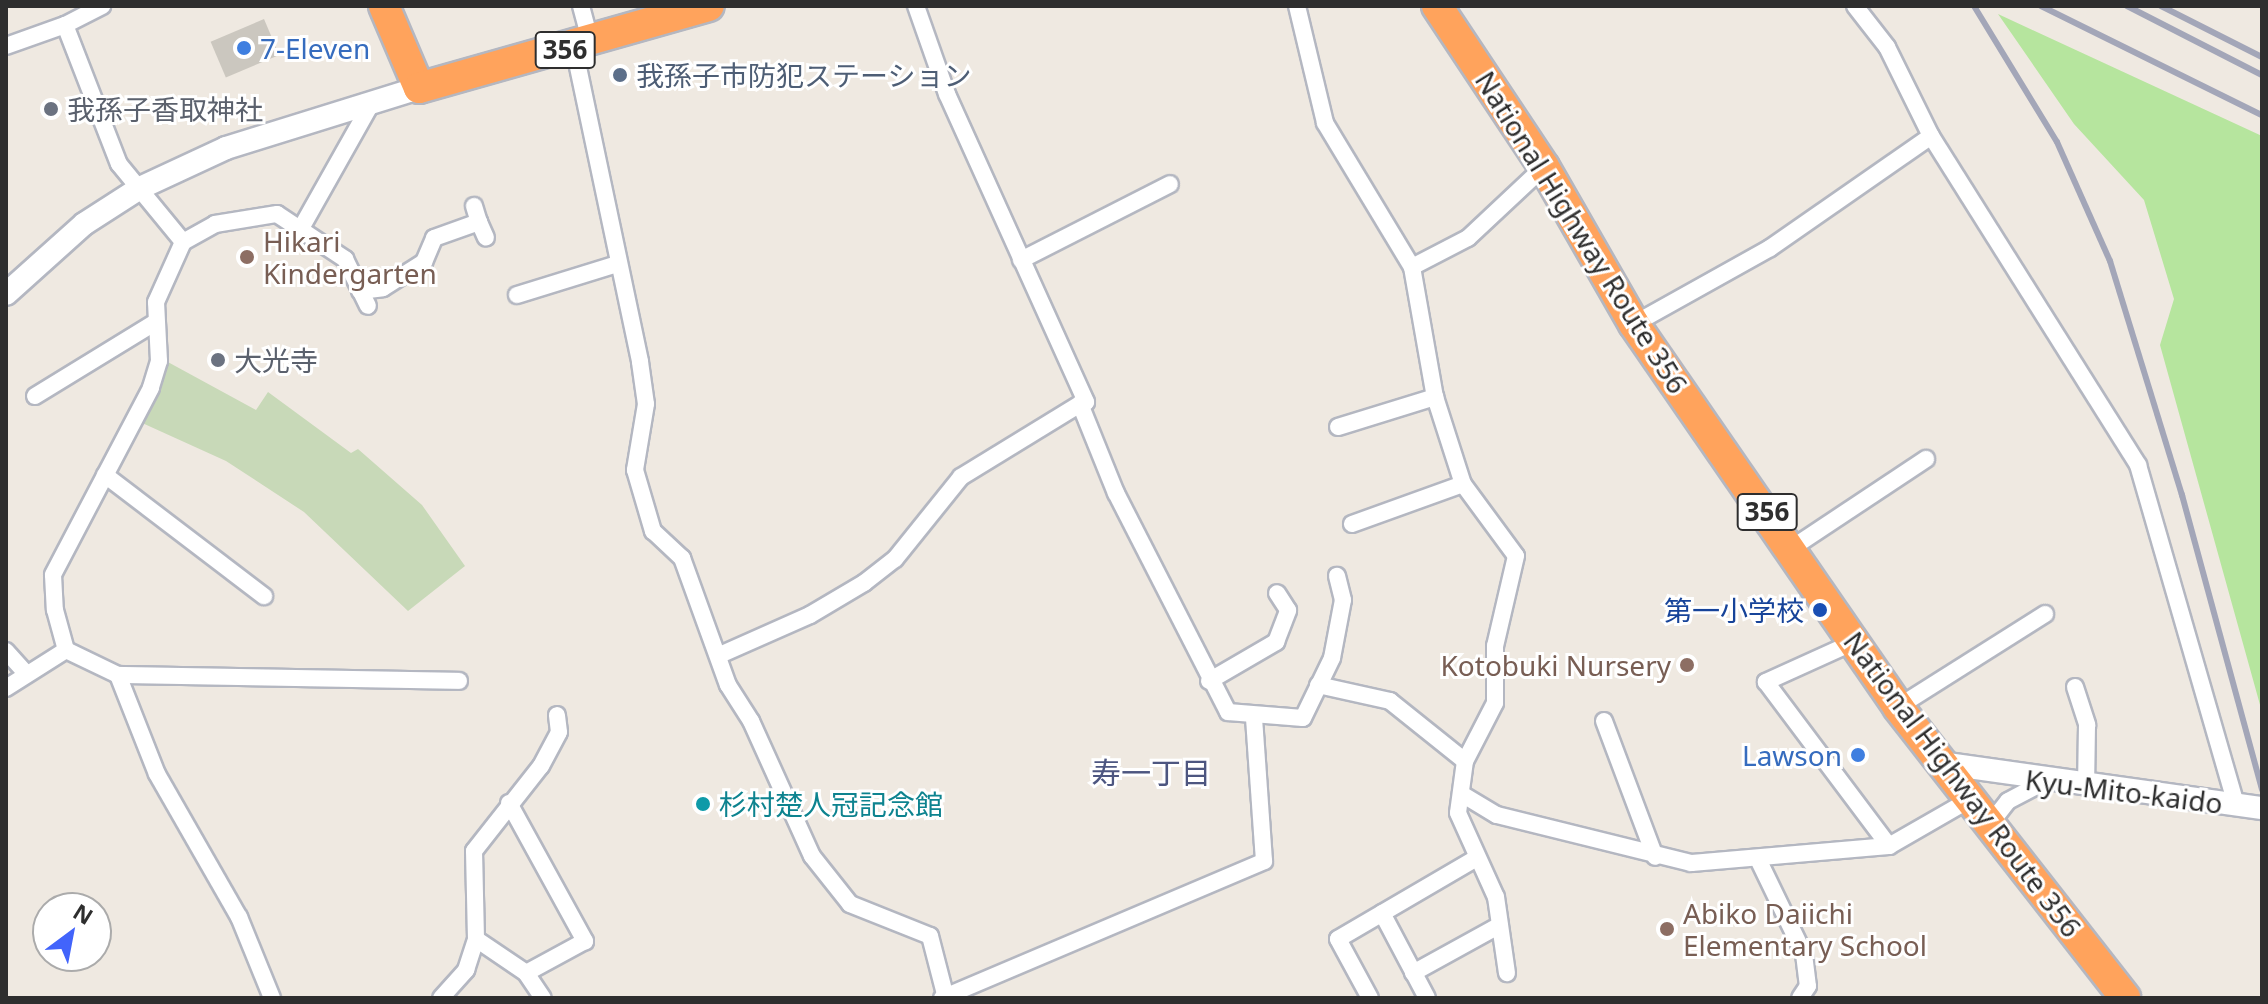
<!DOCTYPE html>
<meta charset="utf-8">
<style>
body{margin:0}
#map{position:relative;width:2268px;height:1004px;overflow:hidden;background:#efe9e1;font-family:"Noto Sans","Noto Sans JP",sans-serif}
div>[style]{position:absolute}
.green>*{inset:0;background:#b6e59e}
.cemetery>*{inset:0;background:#c8d9b8}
.building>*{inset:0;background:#cbc7bf;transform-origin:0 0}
.roads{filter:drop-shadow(2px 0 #b4b7c1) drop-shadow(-2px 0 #b4b7c1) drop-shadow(0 2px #b4b7c1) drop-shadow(0 -2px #b4b7c1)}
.street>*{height:16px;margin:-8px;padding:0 8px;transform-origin:8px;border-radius:8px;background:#fff}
.secondary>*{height:22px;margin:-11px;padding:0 11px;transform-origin:11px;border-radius:11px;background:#fff}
.highway>*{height:30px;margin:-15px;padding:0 15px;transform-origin:15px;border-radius:15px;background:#ffa35c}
.rail>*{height:6px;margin:-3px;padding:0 3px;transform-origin:3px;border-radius:3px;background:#a3a6b8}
.dots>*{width:22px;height:22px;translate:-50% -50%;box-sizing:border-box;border:4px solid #fff;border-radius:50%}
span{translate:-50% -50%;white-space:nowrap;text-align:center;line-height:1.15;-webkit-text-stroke:6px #fff;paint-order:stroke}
.shield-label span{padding:2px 6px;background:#fff;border:2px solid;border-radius:6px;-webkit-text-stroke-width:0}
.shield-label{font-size:26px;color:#2e2e2e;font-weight:700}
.shop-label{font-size:28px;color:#366cbe}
.left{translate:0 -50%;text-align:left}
.right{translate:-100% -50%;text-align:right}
.service-label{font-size:28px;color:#4e5e75}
.worship-label{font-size:28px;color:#5b616d}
.street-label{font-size:28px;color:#2e2e2e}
.education-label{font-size:28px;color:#785e54}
.transit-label{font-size:28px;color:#164399}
.culture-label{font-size:28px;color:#0d838f}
.neighbourhood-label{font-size:30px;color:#4d5680}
.frame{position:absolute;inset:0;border:8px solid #2e2e2e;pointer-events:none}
.north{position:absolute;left:32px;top:892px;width:80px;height:80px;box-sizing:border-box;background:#fff;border:2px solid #ababab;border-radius:50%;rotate:32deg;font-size:22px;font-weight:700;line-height:32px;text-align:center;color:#2e2e2e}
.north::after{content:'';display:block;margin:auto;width:28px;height:36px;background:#4264fb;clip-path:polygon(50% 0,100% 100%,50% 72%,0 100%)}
</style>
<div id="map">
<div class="green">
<div style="clip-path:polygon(1998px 14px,2262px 136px,2262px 712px,2160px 345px,2174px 299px,2144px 200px,2074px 124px)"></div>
</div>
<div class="cemetery">
<div style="clip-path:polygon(166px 361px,256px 410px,268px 392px,351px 453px,358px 449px,422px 505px,465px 566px,408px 611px,304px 512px,226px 461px,140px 422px)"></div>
</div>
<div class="building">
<div style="left:264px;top:19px;width:39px;height:58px;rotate:67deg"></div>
</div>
<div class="roads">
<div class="street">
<div style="left:581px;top:6px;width:38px;rotate:75deg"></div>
<div style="left:916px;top:6px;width:93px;rotate:70.6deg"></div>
<div style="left:947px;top:94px;width:338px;rotate:65.7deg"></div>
<div style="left:1086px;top:402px;width:6px;rotate:162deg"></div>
<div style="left:1080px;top:404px;width:96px;rotate:68deg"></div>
<div style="left:1116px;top:493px;width:246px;rotate:62.9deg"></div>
<div style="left:1228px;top:712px;width:75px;rotate:4.6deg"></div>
<div style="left:1303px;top:718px;width:67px;rotate:-64.2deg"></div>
<div style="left:1332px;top:658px;width:59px;rotate:-79.3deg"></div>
<div style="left:1343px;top:600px;width:25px;rotate:-104deg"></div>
<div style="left:1297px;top:6px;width:120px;rotate:76.5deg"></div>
<div style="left:1325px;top:123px;width:168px;rotate:58.9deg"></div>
<div style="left:1412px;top:267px;width:132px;rotate:80deg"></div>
<div style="left:1435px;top:397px;width:91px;rotate:72.2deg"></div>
<div style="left:1463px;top:484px;width:89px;rotate:53.6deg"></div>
<div style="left:1516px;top:556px;width:92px;rotate:103.1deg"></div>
<div style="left:1495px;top:646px;width:57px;rotate:90deg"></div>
<div style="left:1495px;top:703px;width:65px;rotate:117.3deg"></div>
<div style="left:1465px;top:761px;width:52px;rotate:97.7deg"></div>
<div style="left:1458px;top:813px;width:92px;rotate:65.7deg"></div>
<div style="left:1496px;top:897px;width:77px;rotate:81.8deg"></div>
<div style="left:1855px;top:6px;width:52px;rotate:52deg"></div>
<div style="left:1887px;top:47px;width:99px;rotate:63.7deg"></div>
<div style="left:1931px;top:136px;width:389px;rotate:57.8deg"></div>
<div style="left:2138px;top:465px;width:353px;rotate:73.9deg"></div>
<div style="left:65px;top:25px;width:42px;rotate:-27.2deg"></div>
<div style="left:6px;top:46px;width:63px;rotate:-19.6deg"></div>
<div style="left:65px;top:25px;width:149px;rotate:68.8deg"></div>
<div style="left:119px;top:164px;width:101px;rotate:50.6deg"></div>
<div style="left:183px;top:242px;width:66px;rotate:114.2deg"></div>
<div style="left:156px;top:302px;width:59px;rotate:87.1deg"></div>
<div style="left:159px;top:361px;width:28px;rotate:107deg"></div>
<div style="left:151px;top:388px;width:211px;rotate:117.7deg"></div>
<div style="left:53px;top:575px;width:35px;rotate:87deg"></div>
<div style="left:55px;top:610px;width:41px;rotate:74.6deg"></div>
<div style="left:66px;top:650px;width:58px;rotate:25.7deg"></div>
<div style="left:118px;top:675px;width:106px;rotate:68.5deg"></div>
<div style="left:157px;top:774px;width:165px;rotate:60.2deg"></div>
<div style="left:239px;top:917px;width:87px;rotate:67.8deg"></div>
<div style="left:574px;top:48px;width:321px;rotate:78.1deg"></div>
<div style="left:640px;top:362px;width:42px;rotate:81.9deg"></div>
<div style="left:646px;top:404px;width:67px;rotate:99.5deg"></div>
<div style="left:635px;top:470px;width:64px;rotate:73.6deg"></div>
<div style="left:653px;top:531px;width:40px;rotate:43deg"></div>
<div style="left:682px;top:558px;width:135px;rotate:70.1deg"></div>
<div style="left:728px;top:685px;width:43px;rotate:57.4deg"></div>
<div style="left:751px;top:721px;width:148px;rotate:65.7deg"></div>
<div style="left:812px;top:856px;width:61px;rotate:51.6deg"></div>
<div style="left:850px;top:904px;width:86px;rotate:21.8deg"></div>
<div style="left:930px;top:936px;width:64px;rotate:75.5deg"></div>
<div style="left:474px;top:206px;width:17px;rotate:73deg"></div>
<div style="left:300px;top:230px;width:142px;rotate:-60.6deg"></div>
<div style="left:183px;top:242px;width:37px;rotate:-29deg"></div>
<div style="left:215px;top:224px;width:63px;rotate:-9.2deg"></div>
<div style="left:277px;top:214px;width:82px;rotate:33.5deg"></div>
<div style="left:345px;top:259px;width:52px;rotate:63.9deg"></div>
<div style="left:1021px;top:260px;width:167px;rotate:-27deg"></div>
<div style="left:1412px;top:267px;width:63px;rotate:-27.4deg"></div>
<div style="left:1468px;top:238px;width:104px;rotate:-43.1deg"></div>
<div style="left:360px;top:291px;width:23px;rotate:-7deg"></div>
<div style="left:383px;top:288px;width:49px;rotate:-32.4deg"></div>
<div style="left:424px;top:262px;width:26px;rotate:-67deg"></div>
<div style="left:434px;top:238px;width:48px;rotate:-19.6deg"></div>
<div style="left:479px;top:222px;width:17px;rotate:66deg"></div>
<div style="left:517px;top:295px;width:105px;rotate:-17.2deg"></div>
<div style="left:1634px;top:324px;width:156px;rotate:-29.2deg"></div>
<div style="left:1770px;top:248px;width:196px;rotate:-34.8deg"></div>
<div style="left:35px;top:396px;width:140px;rotate:-31.5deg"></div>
<div style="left:1338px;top:427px;width:102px;rotate:-17.2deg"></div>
<div style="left:105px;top:475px;width:200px;rotate:37.3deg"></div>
<div style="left:1352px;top:524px;width:118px;rotate:-19.8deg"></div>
<div style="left:1792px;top:548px;width:161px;rotate:-33.6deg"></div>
<div style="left:1854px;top:642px;width:97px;rotate:155.6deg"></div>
<div style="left:1766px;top:682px;width:205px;rotate:53.1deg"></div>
<div style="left:6px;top:651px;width:31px;rotate:48deg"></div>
<div style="left:722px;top:654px;width:96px;rotate:-23.9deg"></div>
<div style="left:810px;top:615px;width:63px;rotate:-30.7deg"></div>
<div style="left:864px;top:583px;width:39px;rotate:-38deg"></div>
<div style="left:895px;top:559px;width:105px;rotate:-51.2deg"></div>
<div style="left:961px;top:477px;width:140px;rotate:-31.5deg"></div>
<div style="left:118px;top:675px;width:341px;rotate:1deg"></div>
<div style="left:1209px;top:681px;width:78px;rotate:-30.2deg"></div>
<div style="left:1276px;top:642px;width:34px;rotate:-69deg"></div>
<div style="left:1288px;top:610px;width:20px;rotate:-123deg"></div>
<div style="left:1318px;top:685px;width:74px;rotate:12.5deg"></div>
<div style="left:1390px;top:701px;width:96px;rotate:38.7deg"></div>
<div style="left:2075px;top:687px;width:40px;rotate:72deg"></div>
<div style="left:2087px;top:725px;width:62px;rotate:90.9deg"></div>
<div style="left:6px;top:688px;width:71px;rotate:-32.3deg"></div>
<div style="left:1898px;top:707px;width:174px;rotate:-32.3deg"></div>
<div style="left:1604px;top:721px;width:145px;rotate:69.4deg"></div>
<div style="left:1465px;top:796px;width:37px;rotate:31deg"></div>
<div style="left:1497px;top:815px;width:200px;rotate:13.9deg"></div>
<div style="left:1691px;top:863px;width:199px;rotate:-4.9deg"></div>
<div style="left:1889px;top:846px;width:92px;rotate:-29.9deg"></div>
<div style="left:509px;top:803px;width:158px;rotate:61.2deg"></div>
<div style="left:585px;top:941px;width:67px;rotate:151.5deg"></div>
<div style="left:1990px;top:824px;width:29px;rotate:-52deg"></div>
<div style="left:2008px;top:801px;width:41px;rotate:-27.8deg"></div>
<div style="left:1758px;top:859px;width:106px;rotate:64.2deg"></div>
<div style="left:1804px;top:954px;width:32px;rotate:83deg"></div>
<div style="left:1808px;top:986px;width:14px;rotate:124deg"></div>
<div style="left:1382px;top:913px;width:96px;rotate:62.1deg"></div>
<div style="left:476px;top:939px;width:88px;rotate:-91.3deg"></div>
<div style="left:474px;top:851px;width:108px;rotate:-51.8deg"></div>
<div style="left:541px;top:766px;width:38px;rotate:-62deg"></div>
<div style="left:559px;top:732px;width:17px;rotate:-97deg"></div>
<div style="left:1413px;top:973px;width:99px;rotate:-28.9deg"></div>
<div style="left:441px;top:998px;width:38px;rotate:-48deg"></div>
<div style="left:466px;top:970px;width:33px;rotate:-72deg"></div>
<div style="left:476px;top:939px;width:60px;rotate:34.2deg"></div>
<div style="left:526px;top:973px;width:30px;rotate:56deg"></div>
<div style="left:942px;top:998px;width:350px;rotate:-23deg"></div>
<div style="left:1264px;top:861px;width:144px;rotate:-94deg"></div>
<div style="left:1370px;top:998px;width:67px;rotate:-118.5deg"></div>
<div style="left:1338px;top:939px;width:159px;rotate:-30.3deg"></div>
</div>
<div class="secondary">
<div style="left:6px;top:294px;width:105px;rotate:-41.9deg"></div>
<div style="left:84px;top:224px;width:67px;rotate:-32.7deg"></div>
<div style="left:140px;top:188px;width:95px;rotate:-24.9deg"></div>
<div style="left:226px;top:148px;width:202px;rotate:-17.3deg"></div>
<div style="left:1940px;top:763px;width:325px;rotate:8deg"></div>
</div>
<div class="highway">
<div style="left:384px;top:6px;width:89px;rotate:66.9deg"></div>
<div style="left:419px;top:88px;width:301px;rotate:-15.8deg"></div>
<div style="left:1437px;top:6px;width:193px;rotate:56.4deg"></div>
<div style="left:1544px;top:167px;width:181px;rotate:60.2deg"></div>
<div style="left:1634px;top:324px;width:465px;rotate:55.4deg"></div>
<div style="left:1898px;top:707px;width:369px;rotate:52deg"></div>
</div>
</div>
<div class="rail">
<div style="left:1974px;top:6px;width:159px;rotate:58.6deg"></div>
<div style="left:2057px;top:142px;width:130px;rotate:66deg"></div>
<div style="left:2110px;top:261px;width:245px;rotate:72.9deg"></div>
<div style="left:2182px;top:495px;width:305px;rotate:74.8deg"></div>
<div style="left:2041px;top:6px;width:246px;rotate:26.3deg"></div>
<div style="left:2127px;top:6px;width:152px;rotate:27.1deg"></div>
<div style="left:2161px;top:6px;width:113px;rotate:26.8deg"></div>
</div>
<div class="dots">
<div style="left:244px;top:48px;background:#3f7fe0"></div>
<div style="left:620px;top:75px;background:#5c6f8a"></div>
<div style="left:51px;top:109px;background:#6b7280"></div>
<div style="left:247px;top:257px;background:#8d6e63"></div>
<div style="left:218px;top:360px;background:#6b7280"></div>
<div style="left:1820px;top:610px;background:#1a4fb4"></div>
<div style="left:1687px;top:665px;background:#8d6e63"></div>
<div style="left:1858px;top:755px;background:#3f7fe0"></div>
<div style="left:703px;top:804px;background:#0f9aa8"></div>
<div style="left:1667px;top:929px;background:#8d6e63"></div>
</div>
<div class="shield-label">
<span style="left:565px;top:50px">356</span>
<span style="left:1767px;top:512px">356</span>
</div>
<div class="shop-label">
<span class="left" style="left:260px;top:48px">7-Eleven</span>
<span class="right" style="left:1842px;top:755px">Lawson</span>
</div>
<div class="service-label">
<span class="left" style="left:636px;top:75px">我孫子市防犯ステーション</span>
</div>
<div class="worship-label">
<span class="left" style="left:67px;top:109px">我孫子香取神社</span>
<span class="left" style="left:234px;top:360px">大光寺</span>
</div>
<div class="street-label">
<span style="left:1582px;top:232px;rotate:58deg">National Highway Route 356</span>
<span style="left:1963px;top:784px;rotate:53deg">National Highway Route 356</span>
<span style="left:2124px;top:791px;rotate:7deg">Kyu-Mito-kaido</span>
</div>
<div class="education-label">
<span class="left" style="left:263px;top:257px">Hikari<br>Kindergarten</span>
<span class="right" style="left:1671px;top:665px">Kotobuki Nursery</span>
<span class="left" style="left:1683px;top:929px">Abiko Daiichi<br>Elementary School</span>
</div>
<div class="transit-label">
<span class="right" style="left:1804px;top:610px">第一小学校</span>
</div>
<div class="culture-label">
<span class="left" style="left:719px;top:804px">杉村楚人冠記念館</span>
</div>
<div class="neighbourhood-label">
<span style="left:1151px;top:773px">寿一丁目</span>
</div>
<div class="frame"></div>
<div class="north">N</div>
</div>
